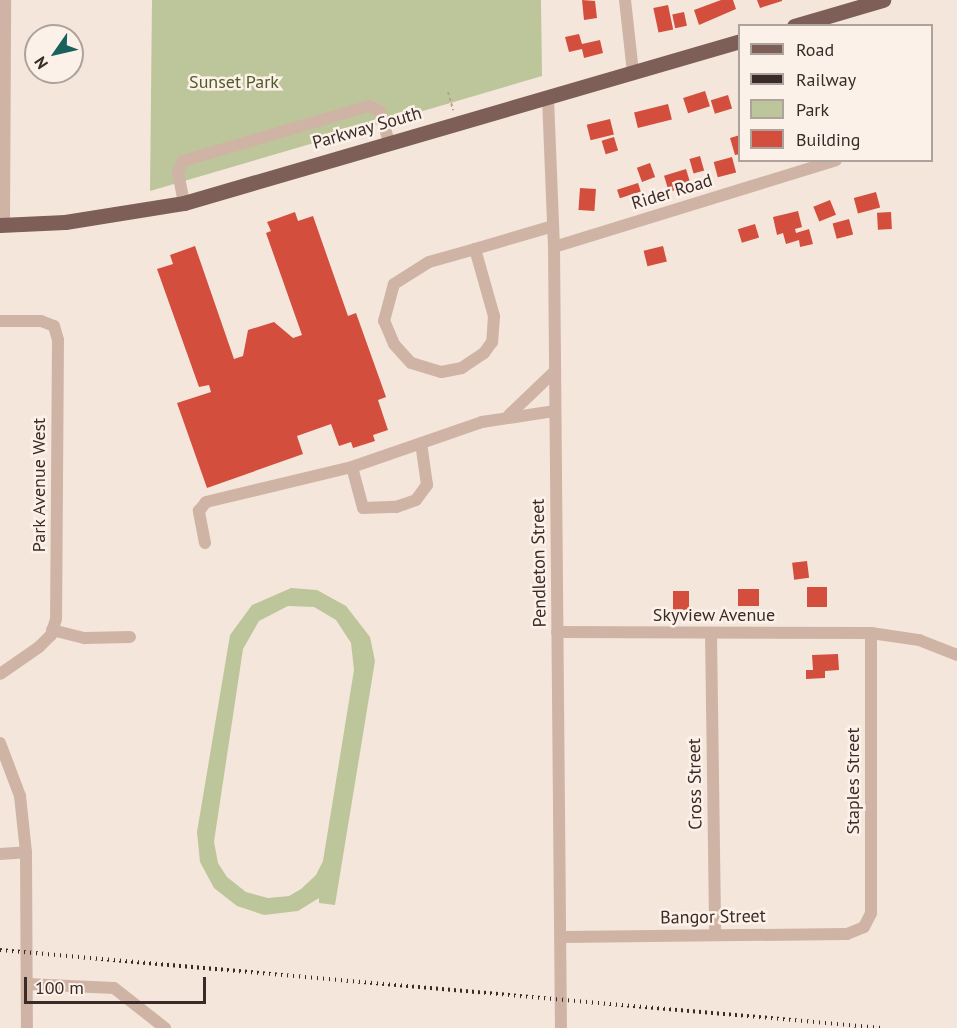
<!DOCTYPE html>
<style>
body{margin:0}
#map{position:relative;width:957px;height:1028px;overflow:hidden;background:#f5e6dc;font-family:"PT Sans",sans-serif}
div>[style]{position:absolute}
.green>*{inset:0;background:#bdc69a}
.building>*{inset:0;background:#d34e3c;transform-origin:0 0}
.path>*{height:2px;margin-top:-1px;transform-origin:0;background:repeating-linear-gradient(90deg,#bb9d90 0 3px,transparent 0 6px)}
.minor>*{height:12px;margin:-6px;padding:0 6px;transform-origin:6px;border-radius:6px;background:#cfb4a6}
.major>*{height:15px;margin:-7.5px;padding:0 7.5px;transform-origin:7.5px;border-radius:7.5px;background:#7e5f57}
.rail>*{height:4px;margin-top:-2px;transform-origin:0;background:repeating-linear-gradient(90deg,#3a2b28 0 1.5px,transparent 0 6px)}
span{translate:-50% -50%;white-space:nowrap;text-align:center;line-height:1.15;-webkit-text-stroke:5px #fcf1e9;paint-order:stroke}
.park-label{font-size:18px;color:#4f5c28}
.street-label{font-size:18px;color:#3a2b28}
.legend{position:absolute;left:738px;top:24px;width:195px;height:138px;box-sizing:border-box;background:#fcf1e9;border:2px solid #aea29c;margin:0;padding:8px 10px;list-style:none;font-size:18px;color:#3a2b28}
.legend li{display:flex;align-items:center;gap:12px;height:30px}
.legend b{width:30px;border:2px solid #aea29c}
.north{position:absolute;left:24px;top:24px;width:60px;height:60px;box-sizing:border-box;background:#fcf1e9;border:2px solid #aea29c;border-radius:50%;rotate:236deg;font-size:16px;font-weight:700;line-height:24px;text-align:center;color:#3a2b28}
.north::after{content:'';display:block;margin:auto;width:21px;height:27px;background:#18615d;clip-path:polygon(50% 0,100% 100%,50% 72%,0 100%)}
.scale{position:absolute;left:24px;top:977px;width:182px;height:27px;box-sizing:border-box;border:3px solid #3a2b28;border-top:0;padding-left:8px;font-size:18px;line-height:21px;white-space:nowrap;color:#3a2b28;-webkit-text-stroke:4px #fcf1e9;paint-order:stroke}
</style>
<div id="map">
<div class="green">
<div style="clip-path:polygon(152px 0,541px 0,542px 76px,150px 191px)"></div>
<div style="clip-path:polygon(evenodd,291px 588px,317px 590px,346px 606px,370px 637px,375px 661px,335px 905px,319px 903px,319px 898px,298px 911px,264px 915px,237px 906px,214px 888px,200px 862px,197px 832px,230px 635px,252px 605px,291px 588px,288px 606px,314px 607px,336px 620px,351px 643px,354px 670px,323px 861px,316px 875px,301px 889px,289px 896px,268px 898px,246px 892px,227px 877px,218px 863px,214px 842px,243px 649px,259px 621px,288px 606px)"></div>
</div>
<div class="building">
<div style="clip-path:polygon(582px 0,595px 1px,597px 18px,584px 20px)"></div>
<div style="clip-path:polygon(721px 0,733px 0,736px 9px,699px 25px,694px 10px)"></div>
<div style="clip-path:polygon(757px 0,782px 0,782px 1px,760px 8px)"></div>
<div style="left:668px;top:5px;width:25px;height:15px;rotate:78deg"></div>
<div style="left:684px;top:12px;width:14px;height:12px;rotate:78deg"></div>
<div style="clip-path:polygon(579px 34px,582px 44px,600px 40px,603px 53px,584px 58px,582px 49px,569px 52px,565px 37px)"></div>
<div style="left:705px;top:91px;width:16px;height:23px;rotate:72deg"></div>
<div style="left:728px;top:95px;width:14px;height:18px;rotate:73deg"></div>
<div style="left:668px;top:104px;width:16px;height:35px;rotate:76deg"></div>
<div style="left:610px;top:119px;width:16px;height:24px;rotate:76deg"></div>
<div style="clip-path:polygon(740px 135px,740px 154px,735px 155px,730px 138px)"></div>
<div style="left:614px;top:137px;width:14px;height:13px;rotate:73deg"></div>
<div style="left:700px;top:156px;width:15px;height:11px;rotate:74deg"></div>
<div style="left:732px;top:157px;width:16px;height:19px;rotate:75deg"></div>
<div style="left:650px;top:163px;width:15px;height:14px;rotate:70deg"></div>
<div style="left:686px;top:169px;width:17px;height:23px;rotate:73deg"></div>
<div style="left:638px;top:183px;width:9px;height:22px;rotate:72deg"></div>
<div style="left:580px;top:188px;width:16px;height:22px;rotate:4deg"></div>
<div style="left:876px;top:192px;width:16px;height:23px;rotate:75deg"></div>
<div style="left:830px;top:200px;width:16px;height:18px;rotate:68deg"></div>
<div style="clip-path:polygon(798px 211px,802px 227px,795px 229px,796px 233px,809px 229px,813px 244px,800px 247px,799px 240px,786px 244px,783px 233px,777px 235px,773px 217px)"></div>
<div style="clip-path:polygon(295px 212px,298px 221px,313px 216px,348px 316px,356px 313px,386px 397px,378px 400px,388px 430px,373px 435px,375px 441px,353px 448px,351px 442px,339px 446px,331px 424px,297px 436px,303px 454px,207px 488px,177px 403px,211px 392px,209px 385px,199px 387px,157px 269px,173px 264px,170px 255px,195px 246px,234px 359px,243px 356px,248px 330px,274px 322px,293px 338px,302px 335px,266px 233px,271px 231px,267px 222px)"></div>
<div style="left:891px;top:212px;width:17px;height:14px;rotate:87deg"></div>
<div style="left:849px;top:219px;width:16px;height:17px;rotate:75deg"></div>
<div style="left:755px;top:224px;width:14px;height:18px;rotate:73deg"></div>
<div style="left:663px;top:246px;width:16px;height:20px;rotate:76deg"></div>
<div style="left:807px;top:561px;width:17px;height:15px;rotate:83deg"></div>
<div style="left:807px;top:587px;width:20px;height:20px"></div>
<div style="left:738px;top:589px;width:21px;height:17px"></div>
<div style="left:673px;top:591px;width:16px;height:19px"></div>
<div style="clip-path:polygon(838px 654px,839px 670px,825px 671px,825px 678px,806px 679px,806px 670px,813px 670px,812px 655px)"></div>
</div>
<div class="path">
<div style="left:448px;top:92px;width:19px;rotate:74deg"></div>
</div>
<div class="minor">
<div style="left:625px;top:0;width:72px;rotate:83.7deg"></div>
<div style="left:548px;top:98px;width:149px;rotate:87.7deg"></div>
<div style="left:554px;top:247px;width:781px;rotate:89.49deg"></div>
<div style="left:184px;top:203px;width:32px;rotate:-101deg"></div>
<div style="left:178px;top:172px;width:12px;rotate:-66deg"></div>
<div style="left:183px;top:161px;width:194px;rotate:-16.5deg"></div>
<div style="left:369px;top:106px;width:12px;rotate:24deg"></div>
<div style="left:380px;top:111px;width:32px;rotate:74deg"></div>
<div style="left:4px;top:225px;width:225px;rotate:-89.7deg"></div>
<div style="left:554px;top:247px;width:295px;rotate:-17.1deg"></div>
<div style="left:475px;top:249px;width:70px;rotate:74.2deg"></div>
<div style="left:494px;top:316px;width:26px;rotate:94deg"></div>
<div style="left:492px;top:342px;width:14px;rotate:126deg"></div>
<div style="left:484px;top:353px;width:27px;rotate:146deg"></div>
<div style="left:462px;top:368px;width:21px;rotate:169deg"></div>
<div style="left:441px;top:372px;width:31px;rotate:-163deg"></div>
<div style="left:411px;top:363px;width:25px;rotate:-132deg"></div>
<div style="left:394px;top:344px;width:25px;rotate:-113deg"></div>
<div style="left:384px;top:321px;width:38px;rotate:-75deg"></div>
<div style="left:394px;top:284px;width:41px;rotate:-32.2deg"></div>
<div style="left:429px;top:262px;width:48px;rotate:-15.8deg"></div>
<div style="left:475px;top:249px;width:81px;rotate:-16.4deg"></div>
<div style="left:0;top:321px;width:41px"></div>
<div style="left:41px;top:321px;width:14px;rotate:21deg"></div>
<div style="left:54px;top:326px;width:15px;rotate:74deg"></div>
<div style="left:58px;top:340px;width:279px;rotate:90.4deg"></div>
<div style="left:56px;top:619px;width:17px;rotate:107deg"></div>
<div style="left:51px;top:635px;width:17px;rotate:135deg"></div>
<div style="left:39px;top:647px;width:47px;rotate:145.3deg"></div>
<div style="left:509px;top:415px;width:64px;rotate:-43.7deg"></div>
<div style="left:352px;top:467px;width:42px;rotate:75deg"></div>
<div style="left:363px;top:508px;width:33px;rotate:-2deg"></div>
<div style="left:396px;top:507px;width:21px;rotate:-19deg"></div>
<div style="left:416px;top:500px;width:19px;rotate:-54deg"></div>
<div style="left:427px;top:485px;width:42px;rotate:-98.1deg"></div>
<div style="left:205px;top:543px;width:33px;rotate:-101deg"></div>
<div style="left:199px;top:511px;width:11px;rotate:-52deg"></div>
<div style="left:206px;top:502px;width:150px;rotate:-13.5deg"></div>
<div style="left:352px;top:467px;width:138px;rotate:-19.1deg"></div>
<div style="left:482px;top:422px;width:74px;rotate:-8.6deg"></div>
<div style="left:52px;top:630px;width:34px;rotate:14deg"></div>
<div style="left:85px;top:638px;width:45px;rotate:-1.3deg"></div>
<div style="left:557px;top:632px;width:314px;rotate:0.2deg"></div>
<div style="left:871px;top:633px;width:49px;rotate:8.3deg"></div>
<div style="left:919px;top:640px;width:41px;rotate:21.5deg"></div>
<div style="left:711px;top:633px;width:302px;rotate:89.2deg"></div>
<div style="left:0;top:743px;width:57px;rotate:69.3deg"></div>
<div style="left:20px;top:796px;width:56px;rotate:83.9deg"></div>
<div style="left:26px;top:852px;width:176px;rotate:89.7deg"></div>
<div style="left:0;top:854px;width:26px;rotate:-4deg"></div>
<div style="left:561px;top:937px;width:286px;rotate:-0.6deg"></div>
<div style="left:847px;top:934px;width:18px;rotate:-22deg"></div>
<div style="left:864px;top:927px;width:16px;rotate:-63deg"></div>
<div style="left:871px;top:913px;width:280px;rotate:-90deg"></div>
<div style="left:27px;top:984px;width:87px;rotate:2.6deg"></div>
<div style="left:114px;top:988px;width:65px;rotate:38.1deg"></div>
</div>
<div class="major">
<div style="left:794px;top:26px;width:93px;rotate:-16.3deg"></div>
<div style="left:0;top:225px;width:65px;rotate:-2.6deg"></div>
<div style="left:65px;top:222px;width:121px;rotate:-9.1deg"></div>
<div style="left:184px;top:203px;width:579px;rotate:-16.24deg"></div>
</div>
<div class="rail">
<div style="left:0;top:950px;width:885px;rotate:5.05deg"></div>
</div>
<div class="park-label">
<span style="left:234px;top:82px">Sunset Park</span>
</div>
<div class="street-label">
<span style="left:367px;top:128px;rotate:-16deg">Parkway South</span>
<span style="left:672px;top:192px;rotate:-17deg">Rider Road</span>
<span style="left:39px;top:485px;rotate:-90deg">Park Avenue West</span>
<span style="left:539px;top:563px;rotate:-91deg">Pendleton Street</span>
<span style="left:714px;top:615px">Skyview Avenue</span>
<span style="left:853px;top:781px;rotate:-90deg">Staples Street</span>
<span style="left:695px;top:784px;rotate:-91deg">Cross Street</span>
<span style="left:713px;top:917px;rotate:-1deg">Bangor Street</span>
</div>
<ul class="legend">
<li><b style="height:8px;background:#7e5f57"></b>Road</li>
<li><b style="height:8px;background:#3a2b28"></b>Railway</li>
<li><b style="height:16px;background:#bdc69a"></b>Park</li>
<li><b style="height:16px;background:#d34e3c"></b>Building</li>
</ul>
<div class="north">N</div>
<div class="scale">100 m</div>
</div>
